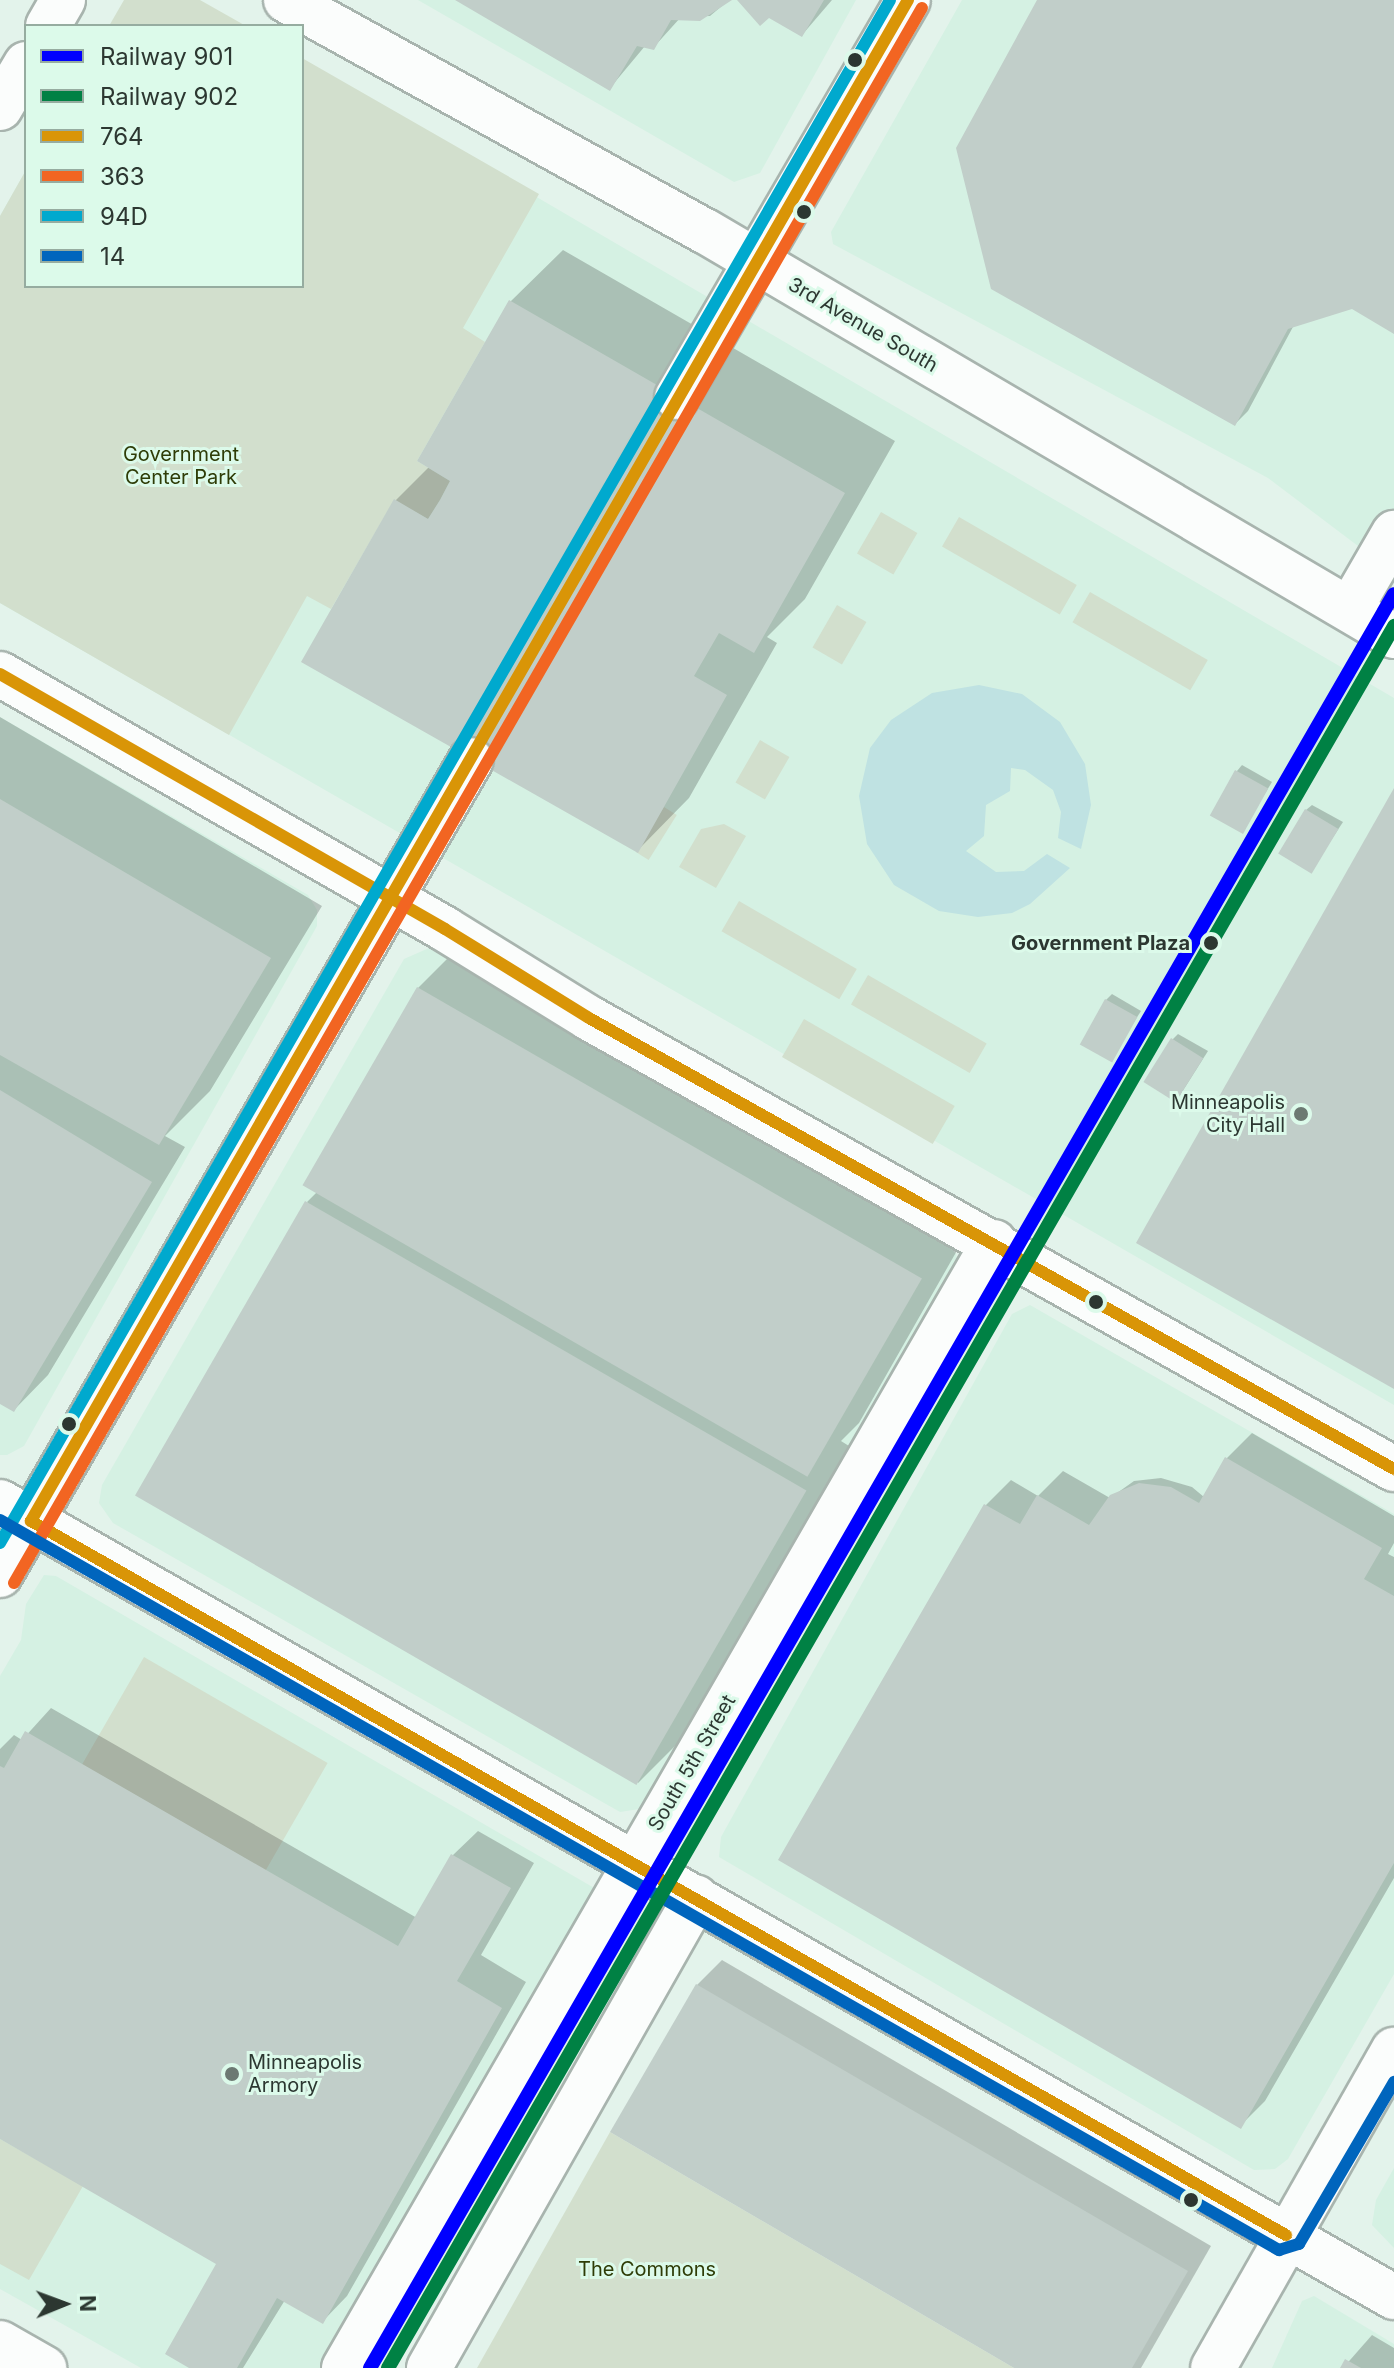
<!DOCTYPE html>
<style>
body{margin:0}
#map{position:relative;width:1394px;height:2368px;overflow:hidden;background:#e3f3eb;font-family:Inter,sans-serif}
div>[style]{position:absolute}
.built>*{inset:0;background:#d5f1e3}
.green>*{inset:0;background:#d2dfcd;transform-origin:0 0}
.water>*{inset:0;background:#bfe2e2}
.shadow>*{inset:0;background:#0003}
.building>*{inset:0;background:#c1cec9;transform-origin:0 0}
.major-tunnel>*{height:44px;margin-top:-22px;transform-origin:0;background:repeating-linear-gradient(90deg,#becdc6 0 44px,transparent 0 66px)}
.roads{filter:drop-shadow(2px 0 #a8b4ae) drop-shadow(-2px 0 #a8b4ae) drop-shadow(0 2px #a8b4ae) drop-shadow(0 -2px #a8b4ae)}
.minor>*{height:44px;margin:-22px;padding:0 22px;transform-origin:22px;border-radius:22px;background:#fbfdfc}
.major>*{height:44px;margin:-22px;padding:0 22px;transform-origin:22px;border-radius:22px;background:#fbfdfc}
.bus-1>*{height:12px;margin:-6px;padding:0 6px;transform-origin:6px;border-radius:6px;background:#d99507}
.bus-2>*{height:12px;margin:-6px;padding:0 6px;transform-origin:6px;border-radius:6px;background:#f26522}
.bus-3>*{height:12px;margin:-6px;padding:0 6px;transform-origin:6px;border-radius:6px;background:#00a9ce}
.bus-4>*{height:12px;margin:-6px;padding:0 6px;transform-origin:6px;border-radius:6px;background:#0065bd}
.rail-1>*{height:14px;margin:-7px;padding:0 7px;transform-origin:7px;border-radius:7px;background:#00f}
.rail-2>*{height:14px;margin:-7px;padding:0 7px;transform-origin:7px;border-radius:7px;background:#008144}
.dots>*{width:22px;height:22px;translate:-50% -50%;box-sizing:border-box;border:4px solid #dcfaea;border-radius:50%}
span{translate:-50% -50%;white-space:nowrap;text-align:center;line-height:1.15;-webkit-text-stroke:6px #dcfaea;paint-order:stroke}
.street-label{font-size:20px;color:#2c3731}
.park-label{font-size:20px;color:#2e3c07}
.stop-label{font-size:20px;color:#2c3731;font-weight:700}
.right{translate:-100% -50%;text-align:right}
.poi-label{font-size:20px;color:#2c3731}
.left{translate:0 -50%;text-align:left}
.legend{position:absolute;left:24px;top:24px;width:280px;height:264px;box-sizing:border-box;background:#dcfaea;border:2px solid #96aca0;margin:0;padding:10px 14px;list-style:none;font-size:24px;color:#2c3731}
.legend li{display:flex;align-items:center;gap:16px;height:40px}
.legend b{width:40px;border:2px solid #96aca0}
.north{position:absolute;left:24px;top:2264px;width:80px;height:80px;-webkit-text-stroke:6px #dcfaea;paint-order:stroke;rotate:89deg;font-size:22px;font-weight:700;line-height:32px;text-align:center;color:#2c3731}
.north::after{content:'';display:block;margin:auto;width:28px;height:36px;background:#2c3731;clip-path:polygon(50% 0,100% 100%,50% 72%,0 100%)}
</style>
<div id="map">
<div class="built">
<div style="clip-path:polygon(418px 0,856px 0,760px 173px,734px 182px)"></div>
<div style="clip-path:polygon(962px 0,1394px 0,1394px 519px,1362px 549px,1268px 478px,833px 244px,831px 232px)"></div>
<div style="clip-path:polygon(302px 60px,1394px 698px,1394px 1405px,0 603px,0 216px,26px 170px,26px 286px,302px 286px)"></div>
<div style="clip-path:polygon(0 717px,308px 895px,317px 910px,317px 926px,24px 1446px,7px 1455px,0 1455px)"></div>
<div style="clip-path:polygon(429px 948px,943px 1240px,956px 1254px,960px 1274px,665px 1794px,639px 1809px,620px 1812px,113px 1523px,99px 1503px,102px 1485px,404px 959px)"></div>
<div style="clip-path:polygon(1030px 1305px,1394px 1514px,1394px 1974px,1288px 2159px,1275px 2169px,1254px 2170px,719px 1857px,721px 1837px,1012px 1314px)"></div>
<div style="clip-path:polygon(44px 1575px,56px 1576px,596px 1889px,329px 2368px,141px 2368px,0 2289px,0 1676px,21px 1640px,26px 1604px)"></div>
<div style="clip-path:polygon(1394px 2168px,1394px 2248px,1372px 2225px,1376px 2200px)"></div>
<div style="clip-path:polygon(1314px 2296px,1394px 2344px,1394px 2368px,1272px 2368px,1302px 2301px)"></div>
</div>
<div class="green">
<div style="clip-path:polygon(124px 0,200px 0,246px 26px,109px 26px)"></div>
<div style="clip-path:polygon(302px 58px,539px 194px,463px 328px,485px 342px,417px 461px,450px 481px,440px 500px,428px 519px,394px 500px,331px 609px,307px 596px,229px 735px,0 603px,0 216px,26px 170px,26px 286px,302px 286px)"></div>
<div style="left:881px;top:512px;width:42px;height:48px;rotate:30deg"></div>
<div style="left:959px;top:517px;width:136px;height:34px;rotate:30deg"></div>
<div style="left:1090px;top:592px;width:136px;height:35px;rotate:30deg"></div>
<div style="left:837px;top:605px;width:34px;height:49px;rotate:30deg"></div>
<div style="left:760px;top:740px;width:34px;height:49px;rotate:30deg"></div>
<div style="left:664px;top:807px;width:15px;height:53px;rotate:32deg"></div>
<div style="clip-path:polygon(724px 824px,746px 836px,716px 888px,679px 867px,701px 829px)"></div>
<div style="left:739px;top:901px;width:136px;height:35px;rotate:30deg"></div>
<div style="left:868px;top:975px;width:137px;height:34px;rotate:30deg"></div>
<div style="left:804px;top:1019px;width:174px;height:44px;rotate:30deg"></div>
<div style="left:144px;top:1657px;width:212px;height:124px;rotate:30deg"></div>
<div style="clip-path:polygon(610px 2132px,1014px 2368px,477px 2368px)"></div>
<div style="clip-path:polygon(0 2139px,83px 2186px,29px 2280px,0 2264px)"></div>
</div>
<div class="water">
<div style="clip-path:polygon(979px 685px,1022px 694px,1060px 722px,1085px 764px,1091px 805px,1081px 849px,1058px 838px,1061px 812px,1053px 790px,1025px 770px,1011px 768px,1010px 791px,986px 805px,984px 836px,966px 851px,996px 872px,1024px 871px,1047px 854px,1070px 868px,1030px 904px,1012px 913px,978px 917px,939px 911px,894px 885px,867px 844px,859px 796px,870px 748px,891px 720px,932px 693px)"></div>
</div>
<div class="shadow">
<div style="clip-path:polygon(459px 0,729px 0,710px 16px,681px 17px,653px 48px,645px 46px,610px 88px)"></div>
<div style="clip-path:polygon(739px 0,832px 0,802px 35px)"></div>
<div style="clip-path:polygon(1040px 0,1394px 0,1394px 331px,1352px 307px,1294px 325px,1248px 411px,1235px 424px)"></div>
<div style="clip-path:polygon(563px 250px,895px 441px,805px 599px,767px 637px,777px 643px,689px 798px,638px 850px,395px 501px,430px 466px,511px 301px)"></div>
<div style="clip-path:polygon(0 717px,322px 906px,210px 1091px,165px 1136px,185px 1147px,48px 1375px,14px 1410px,0 1402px)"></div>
<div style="clip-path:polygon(1242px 765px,1272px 782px,1242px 831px,1237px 771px)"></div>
<div style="clip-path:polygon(1312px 805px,1343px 822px,1311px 871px,1306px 810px)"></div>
<div style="clip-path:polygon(467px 939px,971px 1226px,859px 1423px,841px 1441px,849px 1446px,682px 1739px,638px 1783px,307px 1202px,318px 1191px,418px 988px)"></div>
<div style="clip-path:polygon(1112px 994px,1141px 1011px,1110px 1060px,1106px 1000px)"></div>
<div style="clip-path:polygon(1178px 1034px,1208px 1051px,1177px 1100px,1172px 1040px)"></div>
<div style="clip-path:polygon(1252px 1433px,1394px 1516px,1394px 1543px,1388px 1554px,1394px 1557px,1394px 1878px,1265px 2101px,1240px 2126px,781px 1860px,986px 1505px,1011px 1480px,1038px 1496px,1063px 1471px,1110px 1498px,1134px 1481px,1161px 1478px,1192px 1487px,1204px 1497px,1227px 1458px)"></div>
<div style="clip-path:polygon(51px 1708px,417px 1918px,453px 1855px,478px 1831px,534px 1863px,481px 1955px,526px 1982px,347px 2296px,323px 2321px,285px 2300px,243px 2368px,193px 2368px,219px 2263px,0 2138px,0 1749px,14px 1735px,22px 1740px)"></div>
<div style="clip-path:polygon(722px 1960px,1211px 2246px,1141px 2368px,1018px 2368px,697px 1985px)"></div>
<div style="clip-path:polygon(1372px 2335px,1394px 2348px,1394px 2368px,1343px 2368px)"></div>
</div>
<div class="building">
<div style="clip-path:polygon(455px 0,732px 0,700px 21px,671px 20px,654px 50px,637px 46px,610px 91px)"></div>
<div style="clip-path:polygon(737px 0,824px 0,802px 37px,769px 18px,760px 26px)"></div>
<div style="clip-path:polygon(1037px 0,1394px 0,1394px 334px,1352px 309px,1288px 329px,1235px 426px,991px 289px,956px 148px)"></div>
<div style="clip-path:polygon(509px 300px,845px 493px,754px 653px,719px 633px,694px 676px,727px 695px,638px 853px,301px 662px,394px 499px,428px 519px,440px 500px,450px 481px,417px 461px)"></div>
<div style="left:1235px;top:770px;width:38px;height:52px;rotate:29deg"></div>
<div style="clip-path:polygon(1394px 788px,1394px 1389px,1136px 1243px)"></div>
<div style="clip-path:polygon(0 799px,271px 958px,159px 1145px,0 1055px)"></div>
<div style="left:1305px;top:809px;width:39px;height:52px;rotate:31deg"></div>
<div style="left:417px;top:987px;width:583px;height:229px;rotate:30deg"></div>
<div style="left:1105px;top:999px;width:37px;height:52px;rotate:29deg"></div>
<div style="left:1171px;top:1038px;width:38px;height:52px;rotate:32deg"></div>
<div style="clip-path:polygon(0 1090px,152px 1182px,14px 1412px,0 1404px)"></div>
<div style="left:305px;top:1201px;width:579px;height:340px;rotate:30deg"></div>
<div style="clip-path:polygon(1225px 1457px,1382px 1548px,1364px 1579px,1394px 1596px,1394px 1863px,1241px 2129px,778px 1860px,984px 1504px,1020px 1524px,1037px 1495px,1089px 1525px,1110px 1495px,1139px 1483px,1171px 1487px,1199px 1503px)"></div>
<div style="clip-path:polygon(25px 1731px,398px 1946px,451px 1854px,511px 1888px,457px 1981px,502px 2008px,323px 2324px,277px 2298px,237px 2368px,189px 2368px,165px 2354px,216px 2264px,0 2139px,0 1766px,4px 1768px)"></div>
<div style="clip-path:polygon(696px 1984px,1188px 2271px,1132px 2368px,1014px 2368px,610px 2132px)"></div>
<div style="clip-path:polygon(1345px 2359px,1361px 2368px,1340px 2368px)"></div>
</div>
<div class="major-tunnel">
<div style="left:471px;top:760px;width:417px;rotate:-60.4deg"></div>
</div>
<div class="roads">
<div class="minor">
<div style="left:286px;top:0;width:478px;rotate:28.9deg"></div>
<div style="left:705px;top:231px;width:799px;rotate:30.45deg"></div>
<div style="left:1350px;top:609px;width:88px;rotate:-59.9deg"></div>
<div style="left:0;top:2343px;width:51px;rotate:29.6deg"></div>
<div style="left:344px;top:2368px;width:1300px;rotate:-60deg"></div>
<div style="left:429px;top:2368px;width:541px;rotate:-60.45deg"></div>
</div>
<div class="major">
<div style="left:48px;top:26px;width:30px;rotate:-60deg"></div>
<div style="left:0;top:108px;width:51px;rotate:-59.4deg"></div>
<div style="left:677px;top:397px;width:459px;rotate:-59.8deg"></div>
<div style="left:0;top:674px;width:513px;rotate:29.81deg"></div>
<div style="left:445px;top:929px;width:169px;rotate:31.7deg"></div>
<div style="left:589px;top:1018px;width:923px;rotate:29.26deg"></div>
<div style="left:0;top:1502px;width:1605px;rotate:29.7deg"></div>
<div style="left:0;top:1575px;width:941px;rotate:-59.98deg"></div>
<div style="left:1213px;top:2368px;width:366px;rotate:-60.4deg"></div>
</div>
</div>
<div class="bus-1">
<div style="left:908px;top:0;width:1756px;rotate:119.97deg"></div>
<div style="left:31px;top:1521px;width:1444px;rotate:29.64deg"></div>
<div style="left:0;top:674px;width:513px;rotate:29.81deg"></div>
<div style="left:445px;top:929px;width:169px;rotate:31.7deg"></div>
<div style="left:589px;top:1018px;width:923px;rotate:29.26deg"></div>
</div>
<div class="bus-2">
<div style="left:14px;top:1583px;width:1818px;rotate:-60.04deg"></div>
</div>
<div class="bus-3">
<div style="left:0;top:1543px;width:1781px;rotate:-60.02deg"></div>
</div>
<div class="bus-4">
<div style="left:0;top:1520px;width:1473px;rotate:29.72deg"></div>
<div style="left:1279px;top:2250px;width:21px;rotate:-17deg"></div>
<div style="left:1299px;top:2244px;width:188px;rotate:-59.6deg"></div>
</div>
<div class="rail-1">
<div style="left:370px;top:2368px;width:2048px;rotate:-60.01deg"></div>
</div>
<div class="rail-2">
<div style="left:388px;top:2368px;width:2012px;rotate:-59.99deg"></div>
</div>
<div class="dots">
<div style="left:855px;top:60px;background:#2c3731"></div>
<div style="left:804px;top:212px;background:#2c3731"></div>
<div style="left:1211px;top:943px;background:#2c3731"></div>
<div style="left:1301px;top:1114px;background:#6c7972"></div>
<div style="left:1096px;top:1302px;background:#2c3731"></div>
<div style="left:69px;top:1424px;background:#2c3731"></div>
<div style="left:232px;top:2074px;background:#6c7972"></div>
<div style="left:1191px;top:2200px;background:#2c3731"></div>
</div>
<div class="street-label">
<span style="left:863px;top:325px;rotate:30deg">3rd Avenue South</span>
<span style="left:692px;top:1763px;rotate:-60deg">South 5th Street</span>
</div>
<div class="park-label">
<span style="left:181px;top:466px">Government<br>Center Park</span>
<span style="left:647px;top:2269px">The Commons</span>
</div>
<div class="stop-label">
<span class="right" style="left:1190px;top:943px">Government Plaza</span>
</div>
<div class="poi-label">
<span class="right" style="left:1285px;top:1114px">Minneapolis<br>City Hall</span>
<span class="left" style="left:248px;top:2074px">Minneapolis<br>Armory</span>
</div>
<ul class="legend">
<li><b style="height:10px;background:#00f"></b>Railway 901</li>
<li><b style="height:10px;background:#008144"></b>Railway 902</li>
<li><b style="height:10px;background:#d99507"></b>764</li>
<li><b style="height:10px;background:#f26522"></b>363</li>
<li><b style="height:10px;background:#00a9ce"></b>94D</li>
<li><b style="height:10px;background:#0065bd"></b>14</li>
</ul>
<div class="north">N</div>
</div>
